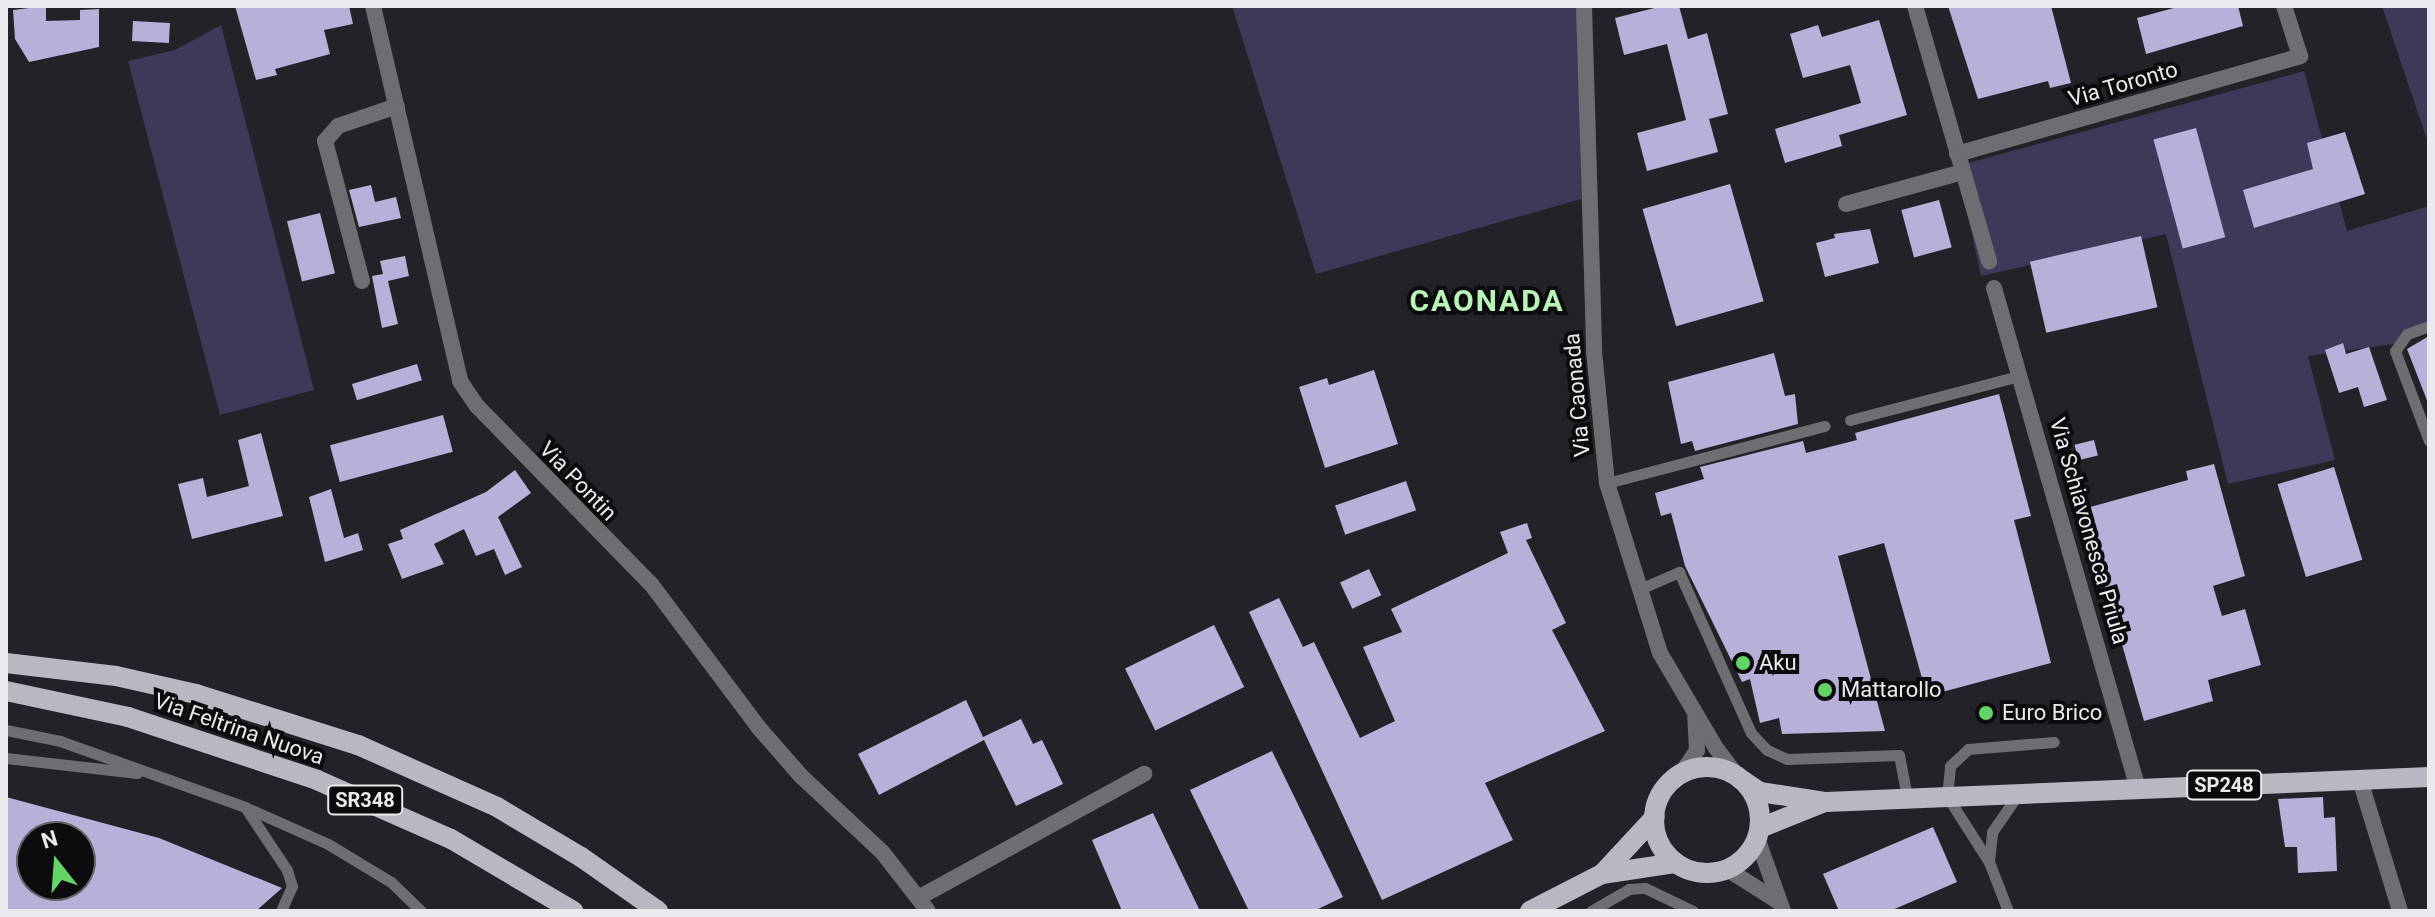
<!DOCTYPE html>
<style>
body{margin:0}
#map{position:relative;width:2435px;height:917px;overflow:hidden;background:#232229;font-family:Roboto,sans-serif}
div>[style]{position:absolute}
.green>*{inset:0;background:#3f3858}
.building>*{inset:0;background:#b8b0d9;transform-origin:0 0}
.service>*{height:11px;margin:-5.5px;padding:0 5.5px;transform-origin:5.5px;border-radius:5.5px;background:#6e6d71}
.minor>*{height:16px;margin:-8px;padding:0 8px;transform-origin:8px;border-radius:8px;background:#6e6d71}
.tertiary>*{height:16px;margin:-8px;padding:0 8px;transform-origin:8px;border-radius:8px;background:#6e6d71}
.primary>*{height:20px;margin:-10px;padding:0 10px;transform-origin:10px;border-radius:10px;background:#b9b8c0}
.primary>.ring{margin:-10px;padding:0;box-sizing:content-box;background:none;border:20px solid #b9b8c0;border-radius:50%}
.dots>*{width:22px;height:22px;translate:-50% -50%;box-sizing:border-box;border:4px solid #0c0c0f;border-radius:50%}
span{translate:-50% -50%;white-space:nowrap;text-align:center;line-height:1.15;-webkit-text-stroke:8px #0c0c0f;paint-order:stroke}
.shield-label span{padding:2px 6px;background:#0c0c0f;border:2px solid;border-radius:6px;-webkit-text-stroke-width:0}
.shield-label{font-size:20px;color:#e9e9ee;font-weight:700}
.street-label{font-size:22px;color:#e9e9ee}
.poi-label{font-size:22px;color:#e9e9ee}
.left{translate:0 -50%;text-align:left}
.district-label{font-size:30px;color:#b9f3b8;font-weight:700;letter-spacing:2px}
.frame{position:absolute;inset:0;border:8px solid #e9e9ee;pointer-events:none}
.north{position:absolute;left:16px;top:821px;width:80px;height:80px;box-sizing:border-box;background:#0c0c0f;border:2px solid #646468;border-radius:50%;rotate:343deg;font-size:22px;font-weight:700;line-height:32px;text-align:center;color:#e9e9ee}
.north::after{content:'';display:block;margin:auto;width:28px;height:36px;background:#64d468;clip-path:polygon(50% 0,100% 100%,50% 72%,0 100%)}
</style>
<div id="map">
<div class="green">
<div style="clip-path:polygon(1232px 6px,1578px 6px,1581px 199px,1316px 274px)"></div>
<div style="clip-path:polygon(2382px 6px,2429px 6px,2429px 146px)"></div>
<div style="clip-path:polygon(221px 25px,314px 390px,220px 415px,128px 61px,175px 50px)"></div>
<div style="clip-path:polygon(2304px 71px,2347px 231px,2429px 206px,2429px 328px,2393px 344px,2308px 356px,2335px 460px,2228px 484px,2166px 234px,1981px 276px,1957px 166px)"></div>
</div>
<div class="building">
<div style="clip-path:polygon(46px 6px,46px 21px,80px 20px,80px 10px,99px 9px,99px 47px,29px 62px,15px 39px,13px 10px)"></div>
<div style="clip-path:polygon(235px 6px,349px 6px,353px 24px,324px 30px,330px 54px,275px 69px,277px 75px,256px 80px)"></div>
<div style="clip-path:polygon(1662px 6px,1679px 6px,1688px 39px,1707px 33px,1728px 114px,1709px 119px,1718px 152px,1647px 171px,1637px 133px,1686px 120px,1667px 44px,1624px 55px,1615px 18px)"></div>
<div style="clip-path:polygon(1948px 6px,2051px 6px,2071px 83px,2050px 88px,2048px 81px,1978px 99px)"></div>
<div style="clip-path:polygon(2181px 6px,2238px 6px,2243px 26px,2146px 54px,2137px 18px)"></div>
<div style="clip-path:polygon(1879px 20px,1907px 115px,1839px 135px,1842px 146px,1785px 163px,1775px 129px,1861px 103px,1850px 65px,1803px 78px,1790px 34px,1818px 25px,1822px 37px)"></div>
<div style="left:133px;top:21px;width:37px;height:20px;rotate:3deg"></div>
<div style="left:2196px;top:128px;width:113px;height:44px;rotate:75deg"></div>
<div style="clip-path:polygon(2345px 132px,2365px 194px,2254px 228px,2243px 190px,2313px 169px,2307px 143px)"></div>
<div style="left:1730px;top:184px;width:122px;height:91px;rotate:74deg"></div>
<div style="clip-path:polygon(371px 185px,375px 202px,396px 197px,401px 218px,359px 227px,349px 190px)"></div>
<div style="left:1939px;top:200px;width:49px;height:39px;rotate:75deg"></div>
<div style="left:320px;top:213px;width:62px;height:34px;rotate:76deg"></div>
<div style="clip-path:polygon(1870px 229px,1879px 263px,1825px 277px,1816px 243px,1835px 238px,1834px 234px)"></div>
<div style="left:2141px;top:236px;width:73px;height:114px;rotate:77deg"></div>
<div style="clip-path:polygon(405px 256px,409px 276px,388px 281px,398px 324px,382px 328px,372px 276px,383px 274px,380px 261px)"></div>
<div style="clip-path:polygon(2429px 336px,2429px 403px,2428px 403px,2407px 349px)"></div>
<div style="clip-path:polygon(2343px 343px,2346px 354px,2369px 347px,2387px 400px,2364px 407px,2358px 387px,2339px 393px,2325px 350px)"></div>
<div style="clip-path:polygon(1774px 353px,1785px 396px,1795px 394px,1798px 424px,1695px 451px,1692px 441px,1681px 444px,1668px 382px)"></div>
<div style="left:417px;top:364px;width:17px;height:68px;rotate:73deg"></div>
<div style="clip-path:polygon(1374px 370px,1398px 444px,1325px 468px,1299px 387px,1327px 378px,1329px 385px)"></div>
<div style="clip-path:polygon(1999px 394px,2031px 516px,2014px 520px,2051px 663px,1927px 696px,1884px 543px,1838px 556px,1885px 731px,1782px 734px,1779px 718px,1760px 723px,1750px 679px,1742px 682px,1685px 566px,1671px 513px,1661px 516px,1655px 493px,1704px 479px,1700px 467px,1803px 441px,1806px 453px,1857px 440px,1855px 433px)"></div>
<div style="left:443px;top:415px;width:38px;height:117px;rotate:75deg"></div>
<div style="clip-path:polygon(261px 433px,283px 516px,192px 539px,178px 484px,203px 478px,207px 497px,249px 486px,238px 440px)"></div>
<div style="left:2094px;top:440px;width:16px;height:20px;rotate:76deg"></div>
<div style="clip-path:polygon(2214px 464px,2245px 576px,2213px 586px,2222px 616px,2245px 609px,2261px 665px,2208px 680px,2213px 701px,2144px 721px,2083px 509px,2188px 480px,2186px 471px)"></div>
<div style="left:2334px;top:467px;width:97px;height:59px;rotate:73deg"></div>
<div style="clip-path:polygon(515px 470px,531px 493px,498px 517px,522px 567px,505px 575px,494px 549px,476px 556px,464px 529px,434px 544px,444px 564px,402px 579px,388px 544px,403px 539px,400px 530px,486px 492px)"></div>
<div style="left:1406px;top:481px;width:31px;height:75px;rotate:71deg"></div>
<div style="clip-path:polygon(331px 489px,344px 538px,358px 533px,363px 550px,325px 562px,309px 497px)"></div>
<div style="clip-path:polygon(1527px 523px,1532px 538px,1526px 540px,1566px 623px,1552px 630px,1605px 731px,1485px 783px,1513px 840px,1382px 900px,1249px 612px,1279px 598px,1303px 647px,1314px 642px,1360px 738px,1395px 721px,1363px 647px,1402px 632px,1391px 609px,1508px 553px,1500px 532px)"></div>
<div style="left:1369px;top:569px;width:29px;height:32px;rotate:65deg"></div>
<div style="left:1214px;top:625px;width:69px;height:99px;rotate:64deg"></div>
<div style="clip-path:polygon(966px 700px,983px 737px,1021px 719px,1033px 744px,1042px 740px,1063px 784px,1016px 806px,984px 740px,879px 795px,858px 754px)"></div>
<div style="clip-path:polygon(1272px 751px,1343px 897px,1314px 911px,1249px 911px,1190px 790px)"></div>
<div style="clip-path:polygon(evenodd,6px 797px,159px 838px,282px 888px,256px 911px,6px 911px,6px 797px,32px 837px,80px 837px,80px 885px,32px 885px,32px 837px)"></div>
<div style="clip-path:polygon(2323px 797px,2324px 818px,2335px 817px,2337px 871px,2298px 873px,2297px 847px,2285px 847px,2278px 799px)"></div>
<div style="clip-path:polygon(1153px 813px,1200px 911px,1122px 911px,1092px 840px)"></div>
<div style="clip-path:polygon(1933px 827px,1957px 882px,1890px 911px,1839px 911px,1823px 874px)"></div>
</div>
<div class="service">
<div style="left:2429px;top:326px;width:23px;rotate:160deg"></div>
<div style="left:2407px;top:334px;width:21px;rotate:125deg"></div>
<div style="left:2395px;top:351px;width:96px;rotate:69.3deg"></div>
<div style="left:1850px;top:420px;width:175px;rotate:-14.6deg"></div>
<div style="left:1607px;top:483px;width:225px;rotate:-14.7deg"></div>
<div style="left:1640px;top:589px;width:43px;rotate:-23.6deg"></div>
<div style="left:1679px;top:572px;width:176px;rotate:65.9deg"></div>
<div style="left:1751px;top:733px;width:23px;rotate:47deg"></div>
<div style="left:1767px;top:750px;width:22px;rotate:24deg"></div>
<div style="left:1787px;top:759px;width:112px;rotate:-2deg"></div>
<div style="left:1899px;top:755px;width:43px;rotate:79.2deg"></div>
<div style="left:6px;top:730px;width:55px;rotate:11.5deg"></div>
<div style="left:60px;top:741px;width:196px;rotate:19.6deg"></div>
<div style="left:245px;top:807px;width:91px;rotate:24deg"></div>
<div style="left:328px;top:844px;width:74px;rotate:31.1deg"></div>
<div style="left:391px;top:882px;width:42px;rotate:44deg"></div>
<div style="left:6px;top:758px;width:132px;rotate:6.5deg"></div>
<div style="left:245px;top:807px;width:76px;rotate:56.3deg"></div>
<div style="left:287px;top:870px;width:17px;rotate:73deg"></div>
<div style="left:292px;top:886px;width:27px;rotate:114deg"></div>
<div style="left:1989px;top:862px;width:30px;rotate:-84deg"></div>
<div style="left:1992px;top:832px;width:47px;rotate:-55.3deg"></div>
<div style="left:1591px;top:911px;width:44px;rotate:-30.1deg"></div>
<div style="left:1629px;top:889px;width:16px;rotate:-4deg"></div>
<div style="left:1645px;top:888px;width:53px;rotate:25.6deg"></div>
<div style="left:2008px;top:911px;width:53px;rotate:-111.2deg"></div>
<div style="left:1989px;top:862px;width:78px;rotate:-122.5deg"></div>
<div style="left:1947px;top:796px;width:30px;rotate:-84deg"></div>
<div style="left:1950px;top:766px;width:25px;rotate:-43deg"></div>
<div style="left:1968px;top:749px;width:86px;rotate:-4.7deg"></div>
</div>
<div class="minor">
<div style="left:373px;top:6px;width:385px;rotate:76.9deg"></div>
<div style="left:460px;top:381px;width:30px;rotate:56deg"></div>
<div style="left:477px;top:406px;width:249px;rotate:45.7deg"></div>
<div style="left:651px;top:584px;width:180px;rotate:53.1deg"></div>
<div style="left:759px;top:728px;width:64px;rotate:48.8deg"></div>
<div style="left:801px;top:776px;width:112px;rotate:43.2deg"></div>
<div style="left:883px;top:853px;width:73px;rotate:52.2deg"></div>
<div style="left:1584px;top:6px;width:345px;rotate:88.3deg"></div>
<div style="left:1594px;top:351px;width:133px;rotate:84.4deg"></div>
<div style="left:1607px;top:483px;width:178px;rotate:72.7deg"></div>
<div style="left:1660px;top:653px;width:110px;rotate:59.5deg"></div>
<div style="left:1716px;top:748px;width:38px;rotate:53deg"></div>
<div style="left:1915px;top:6px;width:266px;rotate:73.8deg"></div>
<div style="left:1957px;top:154px;width:357px;rotate:-15.9deg"></div>
<div style="left:2300px;top:56px;width:52px;rotate:-107.7deg"></div>
<div style="left:1846px;top:204px;width:121px;rotate:-15.3deg"></div>
<div style="left:362px;top:281px;width:145px;rotate:-104.8deg"></div>
<div style="left:325px;top:141px;width:20px;rotate:-49deg"></div>
<div style="left:338px;top:126px;width:62px;rotate:-18.7deg"></div>
<div style="left:1994px;top:288px;width:521px;rotate:73.96deg"></div>
<div style="left:1681px;top:774px;width:29px;rotate:-56deg"></div>
<div style="left:1697px;top:750px;width:34px;rotate:-93deg"></div>
<div style="left:1757px;top:838px;width:77px;rotate:70.4deg"></div>
<div style="left:1727px;top:869px;width:62px;rotate:32.4deg"></div>
<div style="left:920px;top:897px;width:256px;rotate:-28.8deg"></div>
</div>
<div class="tertiary">
<div style="left:2360px;top:780px;width:137px;rotate:73deg"></div>
</div>
<div class="primary">
<div style="left:6px;top:663px;width:111px;rotate:6.7deg"></div>
<div style="left:116px;top:676px;width:82px;rotate:12.7deg"></div>
<div style="left:196px;top:694px;width:170px;rotate:17.5deg"></div>
<div style="left:358px;top:745px;width:152px;rotate:24deg"></div>
<div style="left:497px;top:807px;width:98px;rotate:30.8deg"></div>
<div style="left:581px;top:857px;width:94px;rotate:35deg"></div>
<div style="left:6px;top:691px;width:125px;rotate:12deg"></div>
<div style="left:128px;top:717px;width:199px;rotate:18.4deg"></div>
<div style="left:317px;top:780px;width:146px;rotate:23.8deg"></div>
<div style="left:451px;top:839px;width:142px;rotate:30.5deg"></div>
<div class="ring" style="left:1654px;top:767px;width:86px;height:86px"></div>
<div style="left:1742px;top:780px;width:22px;rotate:34deg"></div>
<div style="left:1760px;top:792px;width:67px;rotate:8.6deg"></div>
<div style="left:1826px;top:802px;width:604px;rotate:-2.37deg"></div>
<div style="left:1760px;top:828px;width:67px;rotate:-22deg"></div>
<div style="left:1603px;top:873px;width:76px;rotate:-47.1deg"></div>
<div style="left:1530px;top:911px;width:81px;rotate:-27.2deg"></div>
<div style="left:1602px;top:874px;width:75px;rotate:-8.5deg"></div>
</div>
<div class="dots">
<div style="left:1743px;top:663px;background:#64d468"></div>
<div style="left:1825px;top:690px;background:#64d468"></div>
<div style="left:1986px;top:713px;background:#64d468"></div>
</div>
<div class="shield-label">
<span style="left:2224px;top:785px">SP248</span>
<span style="left:365px;top:800px">SR348</span>
</div>
<div class="street-label">
<span style="left:2123px;top:84px;rotate:-16deg">Via Toronto</span>
<span style="left:1577px;top:395px;rotate:-95deg">Via Caonada</span>
<span style="left:578px;top:481px;rotate:46deg">Via Pontin</span>
<span style="left:2089px;top:531px;rotate:74deg">Via Schiavonesca Priula</span>
<span style="left:239px;top:729px;rotate:19deg">Via Feltrina Nuova</span>
</div>
<div class="poi-label">
<span class="left" style="left:1759px;top:663px">Aku</span>
<span class="left" style="left:1841px;top:690px">Mattarollo</span>
<span class="left" style="left:2002px;top:713px">Euro Brico</span>
</div>
<div class="district-label">
<span style="left:1487px;top:301px">CAONADA</span>
</div>
<div class="frame"></div>
<div class="north">N</div>
</div>
